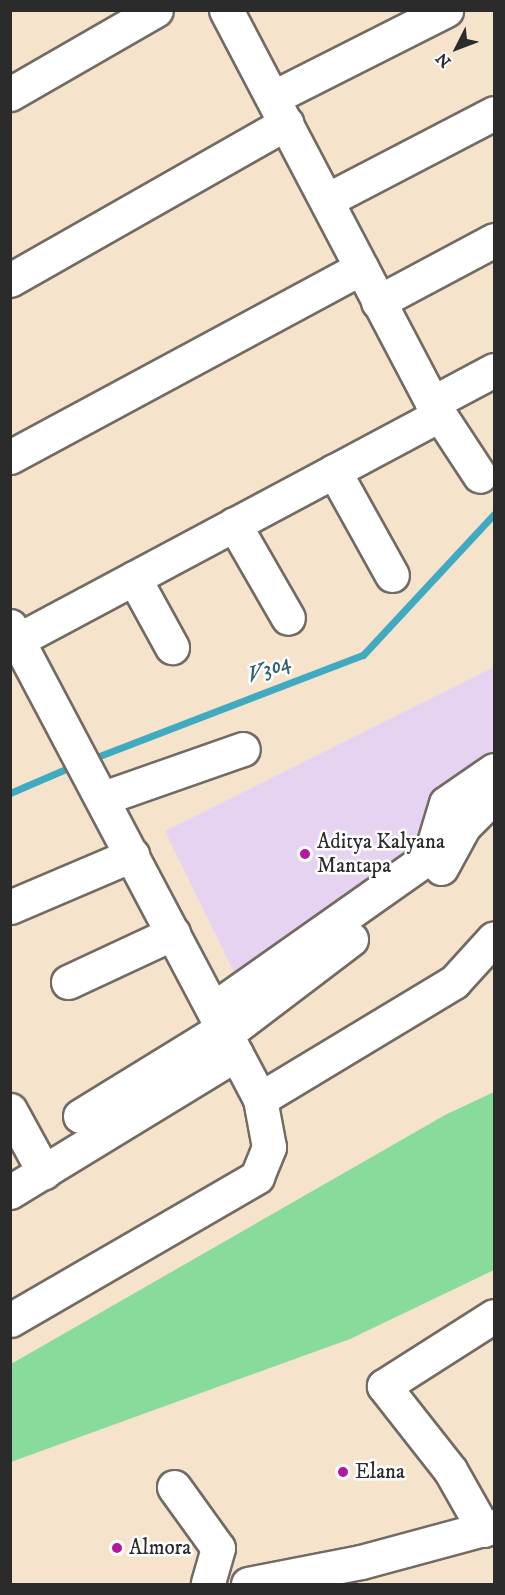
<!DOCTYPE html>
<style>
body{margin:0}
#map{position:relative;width:505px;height:1595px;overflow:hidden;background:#f5e3cb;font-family:"IM FELL DW Pica",serif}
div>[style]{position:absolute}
.built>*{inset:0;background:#e5d3f1}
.green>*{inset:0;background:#89db9c}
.stream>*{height:7px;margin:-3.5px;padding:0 3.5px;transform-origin:3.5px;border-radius:3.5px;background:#40aac0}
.roads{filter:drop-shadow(2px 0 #726b63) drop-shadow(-2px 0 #726b63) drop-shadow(0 2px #726b63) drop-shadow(0 -2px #726b63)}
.minor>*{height:33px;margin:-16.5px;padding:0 16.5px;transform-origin:16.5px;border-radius:16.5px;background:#fff}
.dots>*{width:16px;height:16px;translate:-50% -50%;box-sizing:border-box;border:3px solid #fff;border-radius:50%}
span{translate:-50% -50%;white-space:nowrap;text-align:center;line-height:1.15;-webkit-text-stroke:5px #fff;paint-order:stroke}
.poi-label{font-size:21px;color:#2b2b2b}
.left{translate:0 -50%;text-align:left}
.water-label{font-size:22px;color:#34646e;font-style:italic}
.frame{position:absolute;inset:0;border:12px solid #2b2b2b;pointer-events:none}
.north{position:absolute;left:427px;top:18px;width:60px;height:60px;-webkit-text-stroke:4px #fff;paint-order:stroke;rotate:228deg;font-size:16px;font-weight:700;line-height:24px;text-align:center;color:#2b2b2b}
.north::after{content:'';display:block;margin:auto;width:21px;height:27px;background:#2b2b2b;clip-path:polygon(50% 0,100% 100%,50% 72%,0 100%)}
</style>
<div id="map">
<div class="built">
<div style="clip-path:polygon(494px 667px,494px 777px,426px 876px,249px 1003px,165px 831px)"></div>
</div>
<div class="green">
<div style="clip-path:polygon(494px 1092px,494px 1270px,350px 1339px,11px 1462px,11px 1364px,445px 1115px)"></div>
</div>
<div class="stream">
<div style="left:89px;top:760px;width:293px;rotate:-21deg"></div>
<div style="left:363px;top:655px;width:192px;rotate:-47.1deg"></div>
<div style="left:10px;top:793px;width:69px;rotate:-23.2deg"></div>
</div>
<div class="roads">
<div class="minor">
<div style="left:226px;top:10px;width:444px;rotate:62.3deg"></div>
<div style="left:432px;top:403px;width:87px;rotate:56.7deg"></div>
<div style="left:10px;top:94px;width:168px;rotate:-29.9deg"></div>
<div style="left:274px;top:97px;width:193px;rotate:-26.8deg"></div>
<div style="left:329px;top:199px;width:186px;rotate:-27.5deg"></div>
<div style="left:10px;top:280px;width:318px;rotate:-29.6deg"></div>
<div style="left:378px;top:302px;width:132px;rotate:-28.1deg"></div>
<div style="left:432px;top:403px;width:70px;rotate:-28deg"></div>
<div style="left:10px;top:457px;width:399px;rotate:-28.3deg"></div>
<div style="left:334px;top:471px;width:119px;rotate:60.9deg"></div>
<div style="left:234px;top:524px;width:108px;rotate:60.1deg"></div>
<div style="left:134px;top:578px;width:79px;rotate:61.2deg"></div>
<div style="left:10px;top:626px;width:535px;rotate:62.14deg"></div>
<div style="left:260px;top:1099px;width:49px;rotate:79.4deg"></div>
<div style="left:269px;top:1147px;width:32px;rotate:112deg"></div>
<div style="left:257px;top:1177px;width:285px;rotate:149.9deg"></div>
<div style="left:18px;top:640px;width:477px;rotate:-28.1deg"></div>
<div style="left:103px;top:798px;width:148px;rotate:-19.3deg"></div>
<div style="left:441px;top:868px;width:48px;rotate:-61.3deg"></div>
<div style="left:464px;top:826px;width:42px;rotate:-45deg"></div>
<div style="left:10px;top:907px;width:133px;rotate:-23.1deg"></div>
<div style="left:68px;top:982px;width:116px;rotate:-25deg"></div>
<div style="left:213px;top:1009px;width:266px;rotate:-35.2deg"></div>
<div style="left:430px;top:856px;width:55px;rotate:-73.2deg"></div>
<div style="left:446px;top:803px;width:58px;rotate:-34.5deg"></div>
<div style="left:226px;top:1034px;width:157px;rotate:-37.2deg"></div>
<div style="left:260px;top:1099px;width:227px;rotate:-31.1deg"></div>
<div style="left:454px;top:982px;width:59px;rotate:-47.7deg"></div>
<div style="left:10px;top:1110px;width:71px;rotate:61.3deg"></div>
<div style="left:80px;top:1116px;width:168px;rotate:-31.6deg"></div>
<div style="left:10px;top:1192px;width:265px;rotate:-31.4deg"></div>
<div style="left:174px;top:1487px;width:75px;rotate:54.2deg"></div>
<div style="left:218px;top:1548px;width:37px;rotate:106deg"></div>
<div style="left:484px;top:1530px;width:69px;rotate:-119.5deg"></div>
<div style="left:450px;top:1470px;width:107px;rotate:-128.2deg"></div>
<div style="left:384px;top:1386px;width:130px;rotate:-32.5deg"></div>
<div style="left:248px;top:1584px;width:115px;rotate:-11deg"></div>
<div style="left:361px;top:1562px;width:138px;rotate:-15.1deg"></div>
</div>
</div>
<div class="dots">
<div style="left:305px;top:854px;background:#b5179e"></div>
<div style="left:343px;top:1472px;background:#b5179e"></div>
<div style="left:117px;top:1548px;background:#b5179e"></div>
</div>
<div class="poi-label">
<span class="left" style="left:317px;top:854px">Aditya Kalyana<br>Mantapa</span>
<span class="left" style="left:355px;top:1472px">Elana</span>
<span class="left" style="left:129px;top:1548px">Almora</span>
</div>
<div class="water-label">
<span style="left:269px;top:669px;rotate:-20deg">V304</span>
</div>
<div class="frame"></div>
<div class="north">N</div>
</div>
